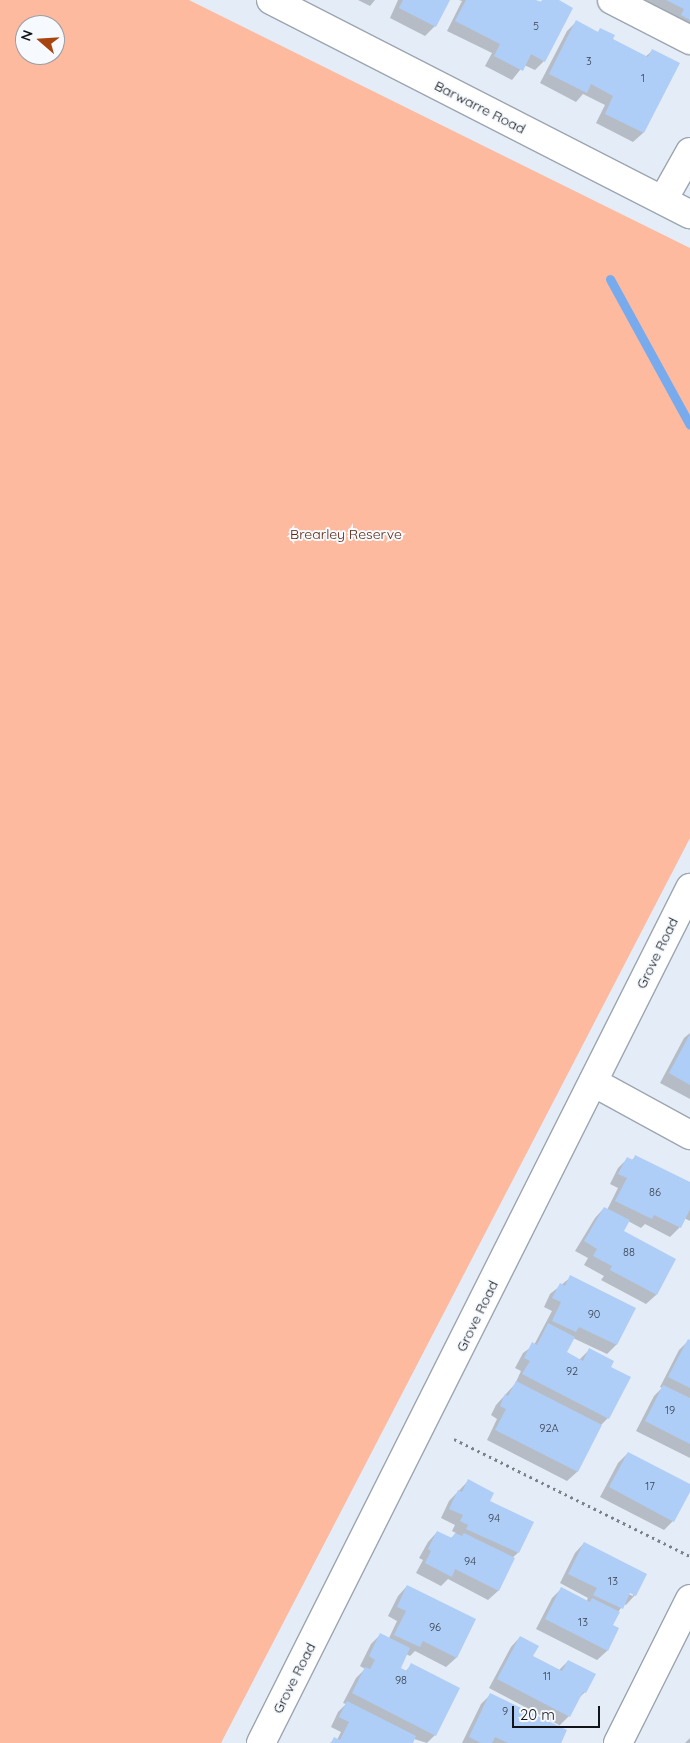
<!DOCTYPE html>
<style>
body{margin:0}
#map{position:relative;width:690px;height:1743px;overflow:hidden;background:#e4ecf7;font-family:Quicksand,sans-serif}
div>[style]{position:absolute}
.green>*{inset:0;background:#feba9f}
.shadow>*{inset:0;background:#0003}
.stream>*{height:9px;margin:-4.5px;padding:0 4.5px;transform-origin:4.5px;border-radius:4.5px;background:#78abed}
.building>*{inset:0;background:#afcef7}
.path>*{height:3px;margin-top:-1.5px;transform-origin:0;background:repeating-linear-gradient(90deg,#7b8188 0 2.5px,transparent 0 6.5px)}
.roads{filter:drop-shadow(1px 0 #9da5af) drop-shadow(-1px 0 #9da5af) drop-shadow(0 1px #9da5af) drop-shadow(0 -1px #9da5af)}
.street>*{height:28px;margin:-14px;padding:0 14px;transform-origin:14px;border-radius:14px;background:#fff}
.secondary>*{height:28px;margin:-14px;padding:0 14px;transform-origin:14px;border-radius:14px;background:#fff}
span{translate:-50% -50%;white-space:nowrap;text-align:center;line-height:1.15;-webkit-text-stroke:4px #f6f9fd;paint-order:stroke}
.number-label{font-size:11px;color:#384250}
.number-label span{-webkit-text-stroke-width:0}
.street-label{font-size:14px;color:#111418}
.park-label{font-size:14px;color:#5c2810}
.north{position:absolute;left:15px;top:15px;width:50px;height:50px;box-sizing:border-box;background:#f6f9fd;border:1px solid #9a9da1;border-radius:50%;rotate:289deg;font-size:14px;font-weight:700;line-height:20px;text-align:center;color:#111418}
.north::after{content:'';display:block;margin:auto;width:18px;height:22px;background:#a84410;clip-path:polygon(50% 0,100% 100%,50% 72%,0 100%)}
.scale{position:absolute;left:512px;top:1706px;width:88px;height:22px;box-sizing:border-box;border:2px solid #111418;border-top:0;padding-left:6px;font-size:15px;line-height:18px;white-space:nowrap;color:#111418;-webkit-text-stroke:4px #f6f9fd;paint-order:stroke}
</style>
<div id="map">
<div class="green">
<div style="clip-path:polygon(evenodd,0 0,189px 0,690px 248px,690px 838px,221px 1743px,0 1743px,0 0,25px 25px,55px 25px,55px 55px,25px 55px,25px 25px)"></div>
</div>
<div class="shadow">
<div style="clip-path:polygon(358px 0,375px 0,370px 6px)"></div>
<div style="clip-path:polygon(398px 0,449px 0,435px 26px,425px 36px,390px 18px)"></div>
<div style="clip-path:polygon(459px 0,534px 0,537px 2px,558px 0,544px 61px,535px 70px,524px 65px,512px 80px,485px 66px,492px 53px,447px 31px,462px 1px)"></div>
<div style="clip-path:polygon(630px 0,690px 0,690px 34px)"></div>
<div style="clip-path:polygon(576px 22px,597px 33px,600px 30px,611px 40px,645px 57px,652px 51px,678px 64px,643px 133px,633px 142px,596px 123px,605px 105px,583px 94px,576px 102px,540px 83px,567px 31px)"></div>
<div style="clip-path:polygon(690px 1033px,690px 1099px,660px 1083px,684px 1038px)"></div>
<div style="clip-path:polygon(635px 1157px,690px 1184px,690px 1221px,684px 1218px,680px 1227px,670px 1237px,645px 1224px,641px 1228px,628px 1221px,622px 1232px,674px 1260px,656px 1295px,646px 1304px,601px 1280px,604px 1276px,584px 1265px,588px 1258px,575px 1251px,595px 1218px,604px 1208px,607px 1210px,618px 1188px,610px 1184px,618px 1168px,627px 1159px,631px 1161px)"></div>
<div style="clip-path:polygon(571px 1277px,634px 1308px,616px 1345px,607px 1354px,573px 1338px,565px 1353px,579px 1360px,590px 1349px,610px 1367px,608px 1418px,600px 1426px,577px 1472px,567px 1481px,487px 1440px,497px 1419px,491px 1415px,496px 1405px,515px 1384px,521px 1371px,515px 1368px,523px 1353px,534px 1345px,552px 1311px,544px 1307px,550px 1294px)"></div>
<div style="clip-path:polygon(688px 1341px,690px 1342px,690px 1458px,636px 1431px,654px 1396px,662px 1388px,660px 1387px,679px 1350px)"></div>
<div style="clip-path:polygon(628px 1453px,690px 1486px,673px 1521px,664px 1530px,600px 1497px,618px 1463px)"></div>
<div style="clip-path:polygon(468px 1481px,488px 1502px,518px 1553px,512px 1558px,498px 1591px,488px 1600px,448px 1579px,441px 1586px,416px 1573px,423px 1560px,419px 1558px,428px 1542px,437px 1532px,450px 1539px,456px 1533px,452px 1531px,455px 1525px,441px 1518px,449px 1501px)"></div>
<div style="clip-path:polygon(evenodd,584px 1543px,646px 1574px,635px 1595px,626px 1605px,624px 1604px,618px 1612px,612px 1626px,618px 1629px,607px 1651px,597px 1660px,536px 1629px,552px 1598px,561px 1589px,586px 1602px,588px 1598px,560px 1583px,575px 1553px,584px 1543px,625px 1589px,633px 1593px,633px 1596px,624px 1592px,625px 1589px)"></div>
<div style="clip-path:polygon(407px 1586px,475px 1620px,456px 1658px,446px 1667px,415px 1651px,410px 1656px,406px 1654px,399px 1668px,405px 1672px,411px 1665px,435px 1735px,427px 1743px,414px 1739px,411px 1743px,330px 1743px,335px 1739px,337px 1740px,341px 1732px,331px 1727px,338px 1712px,346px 1704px,343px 1703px,356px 1678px,365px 1669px,360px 1666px,371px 1644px,381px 1634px,389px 1638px,397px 1621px,388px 1616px,398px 1596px)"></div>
<div style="clip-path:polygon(520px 1637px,532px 1656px,559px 1670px,568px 1661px,585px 1692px,577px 1700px,569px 1716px,558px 1727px,566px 1731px,561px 1743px,462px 1743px,481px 1704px,491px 1694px,558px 1727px,559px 1725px,489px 1688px,511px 1647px)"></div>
<div style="clip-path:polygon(690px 1738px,690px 1743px,685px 1743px)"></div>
</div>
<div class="stream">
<div style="left:610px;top:279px;width:166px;rotate:61.3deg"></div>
</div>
<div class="building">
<div style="clip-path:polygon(403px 0,450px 0,436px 27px,399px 8px)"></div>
<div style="clip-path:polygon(466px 0,536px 0,541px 2px,542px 0,559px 0,573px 8px,545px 62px,531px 54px,523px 71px,494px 56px,500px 44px,455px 21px)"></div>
<div style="clip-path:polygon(666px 0,690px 0,690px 20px,681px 15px,684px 9px)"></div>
<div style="clip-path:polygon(576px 20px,598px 32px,600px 28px,615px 35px,613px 39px,648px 57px,652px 49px,680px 63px,644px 133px,605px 114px,613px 96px,591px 84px,587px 93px,549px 74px)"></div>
<div style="clip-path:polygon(690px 1034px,690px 1085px,669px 1073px)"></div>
<div style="clip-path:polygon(635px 1155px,690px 1182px,690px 1209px,681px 1228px,654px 1215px,652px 1219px,615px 1201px,627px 1178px,618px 1174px,627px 1157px,633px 1160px)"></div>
<div style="clip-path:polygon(604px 1207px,630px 1220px,624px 1231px,676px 1259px,657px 1295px,610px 1270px,612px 1266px,593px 1256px,597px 1249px,584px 1241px)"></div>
<div style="clip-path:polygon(570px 1275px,636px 1308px,617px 1345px,579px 1327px,576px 1332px,552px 1321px,561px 1302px,552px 1298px,560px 1283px,565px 1286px)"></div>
<div style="clip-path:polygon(548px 1323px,575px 1337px,567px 1352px,583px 1361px,589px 1348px,614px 1361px,611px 1367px,631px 1377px,609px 1419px,522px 1374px,530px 1361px,524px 1358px,532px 1342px,537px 1345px)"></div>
<div style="clip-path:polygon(688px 1339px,690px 1340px,690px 1388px,668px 1377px)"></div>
<div style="clip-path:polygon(516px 1381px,602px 1425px,578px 1472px,495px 1430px,506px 1409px,500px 1406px,505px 1394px,508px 1396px)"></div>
<div style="clip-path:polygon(663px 1385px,690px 1398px,690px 1444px,645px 1421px)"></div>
<div style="clip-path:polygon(628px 1452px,690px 1484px,690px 1492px,674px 1522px,609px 1487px)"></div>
<div style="clip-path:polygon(468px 1479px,494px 1493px,490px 1501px,534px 1522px,519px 1553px,466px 1529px,468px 1525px,460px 1521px,463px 1515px,449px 1509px,458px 1490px,462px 1492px)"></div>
<div style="clip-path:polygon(437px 1531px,452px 1538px,455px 1533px,462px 1536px,464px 1533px,515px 1558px,499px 1591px,455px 1569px,452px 1577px,425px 1563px,431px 1551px,428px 1549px)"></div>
<div style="clip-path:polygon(584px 1542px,647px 1574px,636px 1596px,630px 1593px,623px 1609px,593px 1595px,597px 1588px,568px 1574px)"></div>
<div style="clip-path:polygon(407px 1585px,476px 1619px,457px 1658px,423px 1641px,420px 1647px,394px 1635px,406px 1611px,397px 1607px)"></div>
<div style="clip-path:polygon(561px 1587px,590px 1602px,592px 1598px,620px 1612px,613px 1625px,619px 1628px,608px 1651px,545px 1619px)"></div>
<div style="clip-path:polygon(380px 1633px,410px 1648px,401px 1668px,407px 1671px,411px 1663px,460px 1688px,436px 1736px,352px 1693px,365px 1667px,370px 1669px,375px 1660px,369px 1656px)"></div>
<div style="clip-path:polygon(520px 1636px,539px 1646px,533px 1656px,562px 1671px,568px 1660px,596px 1674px,586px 1693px,583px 1692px,570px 1717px,497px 1679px)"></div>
<div style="clip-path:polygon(490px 1693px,567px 1730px,561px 1743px,508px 1743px,495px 1737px,492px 1743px,481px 1743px,469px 1737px)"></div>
<div style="clip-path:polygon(347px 1701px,416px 1736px,413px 1743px,331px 1743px,334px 1737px,340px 1740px,349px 1722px,339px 1717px)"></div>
</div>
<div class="path">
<div style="left:454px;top:1439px;width:263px;rotate:26.4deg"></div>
</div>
<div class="roads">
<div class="street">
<div style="left:612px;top:0;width:88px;rotate:27.1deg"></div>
<div style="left:663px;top:200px;width:55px;rotate:-60.6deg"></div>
<div style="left:593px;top:1082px;width:111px;rotate:28.7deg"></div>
<div style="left:261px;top:1743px;width:957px;rotate:-63.35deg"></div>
<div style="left:618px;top:1743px;width:161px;rotate:-63.4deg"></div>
</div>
<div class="secondary">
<div style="left:271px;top:0;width:470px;rotate:27.1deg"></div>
</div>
</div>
<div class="number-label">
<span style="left:536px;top:26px">5</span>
<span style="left:589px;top:61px">3</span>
<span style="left:643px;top:78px">1</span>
<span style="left:655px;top:1192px">86</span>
<span style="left:629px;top:1252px">88</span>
<span style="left:594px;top:1314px">90</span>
<span style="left:572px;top:1371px">92</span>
<span style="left:670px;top:1410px">19</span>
<span style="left:549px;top:1428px">92A</span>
<span style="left:650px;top:1486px">17</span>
<span style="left:494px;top:1518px">94</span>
<span style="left:470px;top:1561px">94</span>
<span style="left:613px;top:1581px">13</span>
<span style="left:583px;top:1622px">13</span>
<span style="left:435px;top:1627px">96</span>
<span style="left:547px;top:1676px">11</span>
<span style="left:401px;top:1680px">98</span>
<span style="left:505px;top:1711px">9</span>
</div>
<div class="street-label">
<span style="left:480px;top:107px;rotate:27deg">Barwarre Road</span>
<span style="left:657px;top:953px;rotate:-64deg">Grove Road</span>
<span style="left:477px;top:1316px;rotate:-64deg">Grove Road</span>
<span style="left:294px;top:1678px;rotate:-63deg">Grove Road</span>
</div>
<div class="park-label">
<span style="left:346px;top:534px">Brearley Reserve</span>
</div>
<div class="north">N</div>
<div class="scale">20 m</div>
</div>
